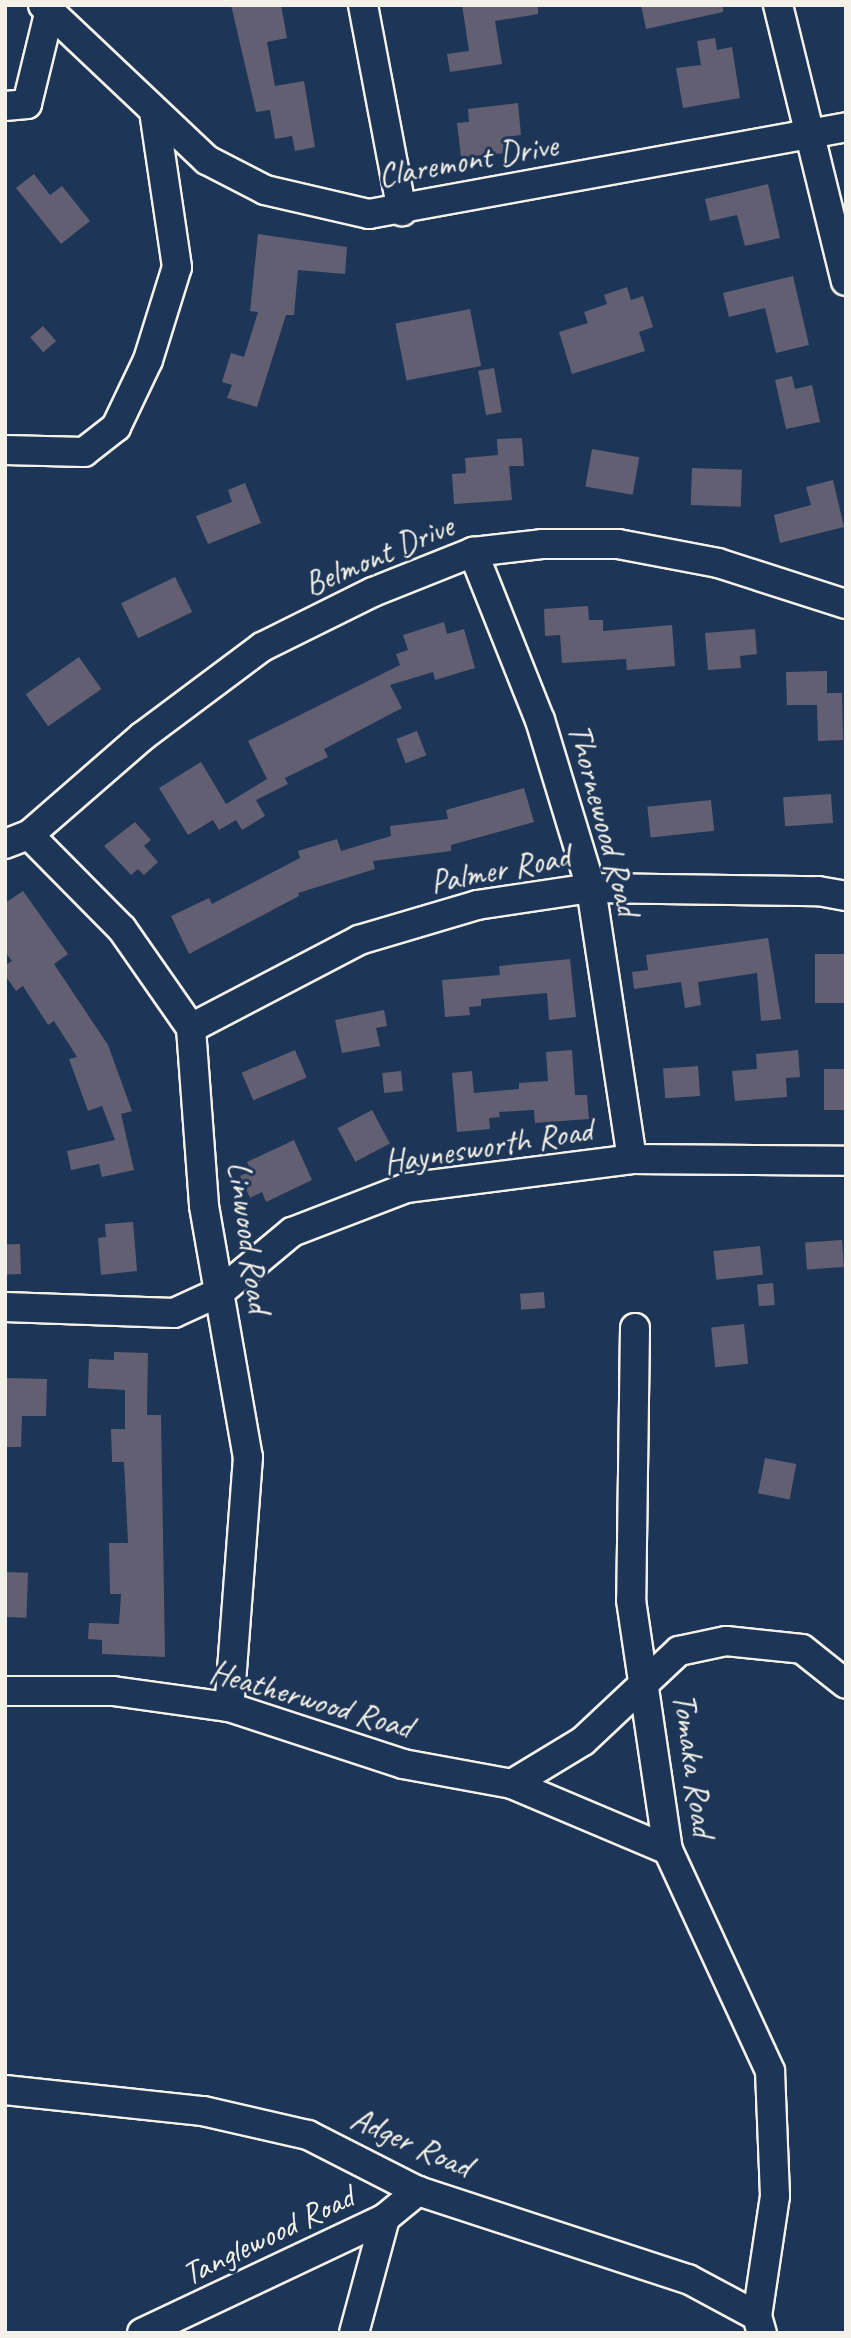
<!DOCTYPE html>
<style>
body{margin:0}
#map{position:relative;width:851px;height:2338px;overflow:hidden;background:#1d3557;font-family:Caveat,sans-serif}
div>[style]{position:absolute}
.building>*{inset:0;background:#635f72;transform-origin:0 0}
.roads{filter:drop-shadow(2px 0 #f4f1e8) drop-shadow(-2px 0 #f4f1e8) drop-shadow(0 2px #f4f1e8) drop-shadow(0 -2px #f4f1e8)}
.minor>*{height:28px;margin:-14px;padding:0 14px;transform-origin:14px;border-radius:14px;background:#1d3557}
span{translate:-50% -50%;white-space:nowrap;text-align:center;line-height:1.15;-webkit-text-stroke:6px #1d3557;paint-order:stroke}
.street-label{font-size:33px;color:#f4f1e8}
.frame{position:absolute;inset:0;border:7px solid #f4f1e8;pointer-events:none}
</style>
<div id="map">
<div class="building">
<div style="clip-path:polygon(231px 5px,281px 5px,287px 38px,267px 42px,275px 86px,304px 81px,315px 147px,295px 151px,292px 136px,275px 139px,270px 110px,256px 112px)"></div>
<div style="clip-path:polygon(462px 5px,538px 5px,538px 14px,495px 21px,502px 64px,450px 72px,447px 54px,469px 51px)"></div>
<div style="clip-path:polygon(641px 5px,723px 5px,723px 12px,646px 29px)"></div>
<div style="clip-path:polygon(715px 38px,717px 50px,732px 47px,740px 98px,683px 108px,676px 68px,701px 65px,697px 41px)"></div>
<div style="clip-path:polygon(518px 103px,521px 135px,505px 137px,507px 153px,461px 157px,457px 123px,469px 122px,468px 109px)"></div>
<div style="clip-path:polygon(34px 174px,50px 195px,62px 186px,90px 221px,61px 244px,16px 188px)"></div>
<div style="clip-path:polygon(768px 184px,780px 238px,745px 246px,737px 215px,710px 221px,705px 199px)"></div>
<div style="clip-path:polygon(258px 234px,347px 247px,345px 274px,298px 270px,294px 315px,286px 315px,257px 407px,227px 398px,232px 385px,222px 382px,231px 353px,244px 357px,258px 312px,250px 311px)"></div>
<div style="clip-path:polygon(793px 276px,809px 345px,776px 353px,765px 308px,729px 317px,723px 293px)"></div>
<div style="clip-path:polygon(627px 287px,631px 300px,643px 296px,653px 327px,639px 332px,645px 351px,572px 374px,559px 332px,588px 323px,584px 312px,607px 304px,604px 295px)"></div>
<div style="left:470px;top:309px;width:58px;height:76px;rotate:79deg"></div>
<div style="left:43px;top:326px;width:20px;height:17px;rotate:49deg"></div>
<div style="left:494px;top:368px;width:45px;height:16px;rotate:80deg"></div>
<div style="clip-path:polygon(792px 376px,795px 389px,812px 385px,820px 422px,786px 429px,775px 380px)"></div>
<div style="clip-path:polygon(522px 438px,524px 466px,509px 466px,512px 500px,454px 504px,452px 474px,466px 473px,465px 458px,498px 455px,497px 439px)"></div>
<div style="left:592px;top:449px;width:48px;height:38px;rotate:10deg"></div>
<div style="left:692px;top:468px;width:50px;height:37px;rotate:2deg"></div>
<div style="clip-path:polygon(833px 480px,844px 527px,780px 543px,774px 515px,811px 505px,806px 487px)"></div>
<div style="clip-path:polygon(245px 483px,261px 523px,208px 544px,196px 516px,232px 502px,228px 490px)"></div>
<div style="left:175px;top:577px;width:39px;height:60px;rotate:64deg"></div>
<div style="clip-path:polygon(588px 606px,589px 620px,603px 620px,603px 631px,672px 625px,675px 666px,627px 670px,626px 659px,562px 663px,560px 635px,545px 636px,544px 609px)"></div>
<div style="clip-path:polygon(444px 622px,447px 634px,464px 629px,475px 668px,435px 680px,433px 672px,390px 685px,402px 708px,324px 749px,328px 757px,285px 778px,288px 784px,256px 800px,265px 816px,242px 830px,236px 820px,219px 830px,213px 820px,188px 835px,159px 788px,201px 762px,226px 804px,267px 779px,248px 741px,400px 665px,396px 654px,408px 650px,403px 635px)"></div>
<div style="clip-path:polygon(755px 629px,757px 654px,740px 656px,741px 668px,708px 670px,705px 633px)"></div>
<div style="left:79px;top:657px;width:39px;height:65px;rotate:55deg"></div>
<div style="clip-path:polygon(827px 671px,827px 693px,842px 693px,843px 740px,818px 741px,817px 705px,787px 705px,786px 672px)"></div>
<div style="left:417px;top:731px;width:26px;height:22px;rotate:69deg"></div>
<div style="clip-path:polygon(524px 788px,534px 822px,451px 845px,451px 851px,373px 861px,375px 869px,298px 893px,299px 896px,189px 954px,171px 916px,209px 898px,212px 904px,300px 858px,298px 851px,337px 839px,341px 851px,391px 836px,390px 826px,448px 819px,446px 810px)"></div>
<div style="left:831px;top:794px;width:29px;height:48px;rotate:86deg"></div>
<div style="left:711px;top:800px;width:31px;height:64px;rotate:84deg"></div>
<div style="clip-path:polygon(135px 822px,151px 840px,144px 846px,158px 862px,144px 875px,138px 869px,131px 875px,104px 846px)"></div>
<div style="clip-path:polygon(23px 891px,68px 954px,54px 964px,108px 1045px,132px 1111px,121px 1114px,134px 1170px,102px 1177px,99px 1164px,71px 1170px,67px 1151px,115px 1140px,102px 1106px,88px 1111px,69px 1059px,77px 1057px,54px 1021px,48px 1025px,23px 986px,16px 991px,5px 975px,5px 965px,12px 961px,5px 952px,5px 903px)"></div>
<div style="clip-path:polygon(768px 938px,781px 1019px,761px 1021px,757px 973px,698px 982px,701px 1005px,685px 1008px,681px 982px,634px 989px,632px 972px,648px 970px,646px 955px)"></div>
<div style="left:846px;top:954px;width:49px;height:31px;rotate:90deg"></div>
<div style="clip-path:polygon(570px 959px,576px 1017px,549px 1020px,547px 993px,481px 999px,481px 1006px,469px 1007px,470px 1015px,445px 1017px,442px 980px,500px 975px,499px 966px)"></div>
<div style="clip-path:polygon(384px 1010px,387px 1026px,376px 1028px,380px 1046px,342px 1053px,335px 1020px)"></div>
<div style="left:295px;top:1050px;width:30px;height:58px;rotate:67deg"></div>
<div style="clip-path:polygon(572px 1050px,575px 1095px,587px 1095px,589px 1119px,535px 1123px,534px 1110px,499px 1112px,500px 1117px,489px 1118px,490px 1129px,457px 1132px,452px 1073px,472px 1071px,474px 1093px,519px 1089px,519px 1083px,548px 1081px,546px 1052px)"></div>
<div style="clip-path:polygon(798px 1050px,800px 1077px,786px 1078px,787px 1097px,735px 1101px,732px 1071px,757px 1069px,756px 1054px)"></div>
<div style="left:698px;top:1066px;width:30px;height:35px;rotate:86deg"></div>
<div style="left:846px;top:1069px;width:41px;height:22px;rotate:90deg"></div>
<div style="left:401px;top:1071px;width:20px;height:19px;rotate:84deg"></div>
<div style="left:372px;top:1110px;width:38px;height:39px;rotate:62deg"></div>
<div style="clip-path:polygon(294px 1140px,312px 1180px,266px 1202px,262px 1192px,250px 1198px,240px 1176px,251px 1171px,247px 1162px)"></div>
<div style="clip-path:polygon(133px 1222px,137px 1271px,101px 1275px,98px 1238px,106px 1237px,105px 1224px)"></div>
<div style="left:842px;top:1240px;width:27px;height:37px;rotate:86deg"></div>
<div style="left:20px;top:1244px;width:30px;height:15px;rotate:88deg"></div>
<div style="left:760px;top:1246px;width:29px;height:47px;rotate:84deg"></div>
<div style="left:773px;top:1283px;width:22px;height:16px;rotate:85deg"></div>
<div style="left:544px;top:1292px;width:16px;height:24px;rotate:86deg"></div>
<div style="left:744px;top:1324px;width:40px;height:33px;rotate:84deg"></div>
<div style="clip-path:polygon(114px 1352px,148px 1353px,147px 1415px,161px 1415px,165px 1657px,102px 1654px,102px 1640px,88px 1639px,89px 1623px,119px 1624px,121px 1594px,110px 1594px,109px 1543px,128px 1543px,124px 1462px,112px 1462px,111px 1429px,125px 1429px,125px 1390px,88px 1388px,89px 1359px,114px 1360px)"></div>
<div style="clip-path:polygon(5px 1378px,47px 1379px,46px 1416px,22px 1416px,21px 1447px,5px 1447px)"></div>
<div style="left:765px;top:1458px;width:32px;height:36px;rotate:11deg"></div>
<div style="left:5px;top:1572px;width:23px;height:45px;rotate:2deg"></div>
</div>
<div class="roads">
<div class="minor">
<div style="left:43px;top:5px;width:226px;rotate:43.4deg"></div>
<div style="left:207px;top:160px;width:65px;rotate:27.3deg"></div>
<div style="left:265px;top:190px;width:107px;rotate:13deg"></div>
<div style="left:369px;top:214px;width:485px;rotate:-10.3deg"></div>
<div style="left:363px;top:5px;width:210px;rotate:79.3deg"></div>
<div style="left:778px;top:5px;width:284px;rotate:76.2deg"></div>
<div style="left:5px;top:106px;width:22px;rotate:-5deg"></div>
<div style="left:27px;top:104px;width:97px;rotate:-76.3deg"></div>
<div style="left:5px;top:450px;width:79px;rotate:1.5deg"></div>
<div style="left:84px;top:452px;width:41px;rotate:-38deg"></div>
<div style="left:116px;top:427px;width:74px;rotate:-64.5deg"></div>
<div style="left:148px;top:360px;width:97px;rotate:-72.7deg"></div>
<div style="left:177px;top:267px;width:157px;rotate:-98.4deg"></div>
<div style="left:473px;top:552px;width:181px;rotate:68.3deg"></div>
<div style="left:540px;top:720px;width:176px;rotate:73.1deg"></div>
<div style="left:591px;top:888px;width:274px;rotate:81.4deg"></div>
<div style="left:29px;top:835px;width:132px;rotate:45.3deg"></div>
<div style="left:122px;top:929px;width:121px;rotate:55.1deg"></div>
<div style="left:191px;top:1028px;width:178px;rotate:85.8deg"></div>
<div style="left:204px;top:1206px;width:255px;rotate:80.1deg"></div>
<div style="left:248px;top:1457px;width:251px;rotate:94.3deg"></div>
<div style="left:5px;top:844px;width:26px;rotate:-21deg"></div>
<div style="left:29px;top:835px;width:151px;rotate:-41deg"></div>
<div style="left:143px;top:736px;width:149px;rotate:-36.8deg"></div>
<div style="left:262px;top:647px;width:124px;rotate:-26.4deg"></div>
<div style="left:373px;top:592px;width:108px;rotate:-21.8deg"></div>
<div style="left:473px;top:552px;width:69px;rotate:-6.6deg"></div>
<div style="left:542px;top:544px;width:76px"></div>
<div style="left:618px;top:544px;width:102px;rotate:10.8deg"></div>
<div style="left:718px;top:563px;width:134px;rotate:17.8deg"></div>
<div style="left:191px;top:1028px;width:190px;rotate:-27.6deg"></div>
<div style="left:359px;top:940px;width:123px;rotate:-16.5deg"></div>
<div style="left:477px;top:905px;width:115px;rotate:-8.5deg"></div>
<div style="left:591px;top:888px;width:227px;rotate:0.8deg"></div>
<div style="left:818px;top:891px;width:28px;rotate:10deg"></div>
<div style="left:5px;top:1307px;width:169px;rotate:2deg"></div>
<div style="left:174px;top:1313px;width:51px;rotate:-24.5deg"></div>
<div style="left:220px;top:1292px;width:94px;rotate:-39.8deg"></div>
<div style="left:292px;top:1232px;width:122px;rotate:-21.1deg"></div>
<div style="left:406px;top:1188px;width:228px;rotate:-7.3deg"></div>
<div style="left:632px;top:1159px;width:214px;rotate:0.5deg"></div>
<div style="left:635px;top:1328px;width:272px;rotate:90.8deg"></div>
<div style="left:631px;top:1600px;width:253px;rotate:81.6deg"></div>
<div style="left:668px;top:1850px;width:243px;rotate:65.2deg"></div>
<div style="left:770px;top:2071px;width:125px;rotate:87.7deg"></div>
<div style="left:775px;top:2196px;width:121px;rotate:98.5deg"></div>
<div style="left:5px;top:1691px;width:108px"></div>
<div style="left:113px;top:1691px;width:117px;rotate:7.9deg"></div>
<div style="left:229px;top:1707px;width:183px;rotate:18.1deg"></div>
<div style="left:403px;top:1764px;width:111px;rotate:10.4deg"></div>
<div style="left:512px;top:1784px;width:169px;rotate:22.9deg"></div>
<div style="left:512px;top:1784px;width:83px;rotate:-31.2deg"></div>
<div style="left:583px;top:1741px;width:132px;rotate:-43.2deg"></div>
<div style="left:679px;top:1651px;width:48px;rotate:-12deg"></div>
<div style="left:726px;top:1641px;width:76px;rotate:6deg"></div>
<div style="left:802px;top:1649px;width:56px;rotate:38.5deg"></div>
<div style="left:5px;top:2090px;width:199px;rotate:6.1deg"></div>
<div style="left:203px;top:2111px;width:108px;rotate:12.9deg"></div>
<div style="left:308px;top:2135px;width:123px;rotate:27deg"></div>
<div style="left:418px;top:2191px;width:284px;rotate:18.1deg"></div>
<div style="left:688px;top:2279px;width:78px;rotate:28.2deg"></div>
<div style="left:757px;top:2316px;width:18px;rotate:74deg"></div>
<div style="left:142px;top:2333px;width:269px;rotate:-25.3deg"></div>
<div style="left:385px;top:2218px;width:43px;rotate:-39.3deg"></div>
<div style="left:354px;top:2333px;width:119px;rotate:-74.9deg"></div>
</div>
</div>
<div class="street-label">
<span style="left:468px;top:161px;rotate:-10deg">Claremont Drive</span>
<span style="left:379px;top:556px;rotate:-23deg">Belmont Drive</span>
<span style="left:603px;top:820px;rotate:75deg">Thornewood Road</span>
<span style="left:500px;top:870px;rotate:-11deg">Palmer Road</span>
<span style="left:488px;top:1147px;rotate:-9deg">Haynesworth Road</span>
<span style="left:248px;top:1237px;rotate:82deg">Linwood Road</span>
<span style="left:311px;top:1700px;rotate:16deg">Heatherwood Road</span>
<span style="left:693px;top:1765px;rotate:82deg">Tomaka Road</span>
<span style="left:411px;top:2143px;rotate:24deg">Adger Road</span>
<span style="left:268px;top:2236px;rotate:-26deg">Tanglewood Road</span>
</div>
<div class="frame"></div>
</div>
